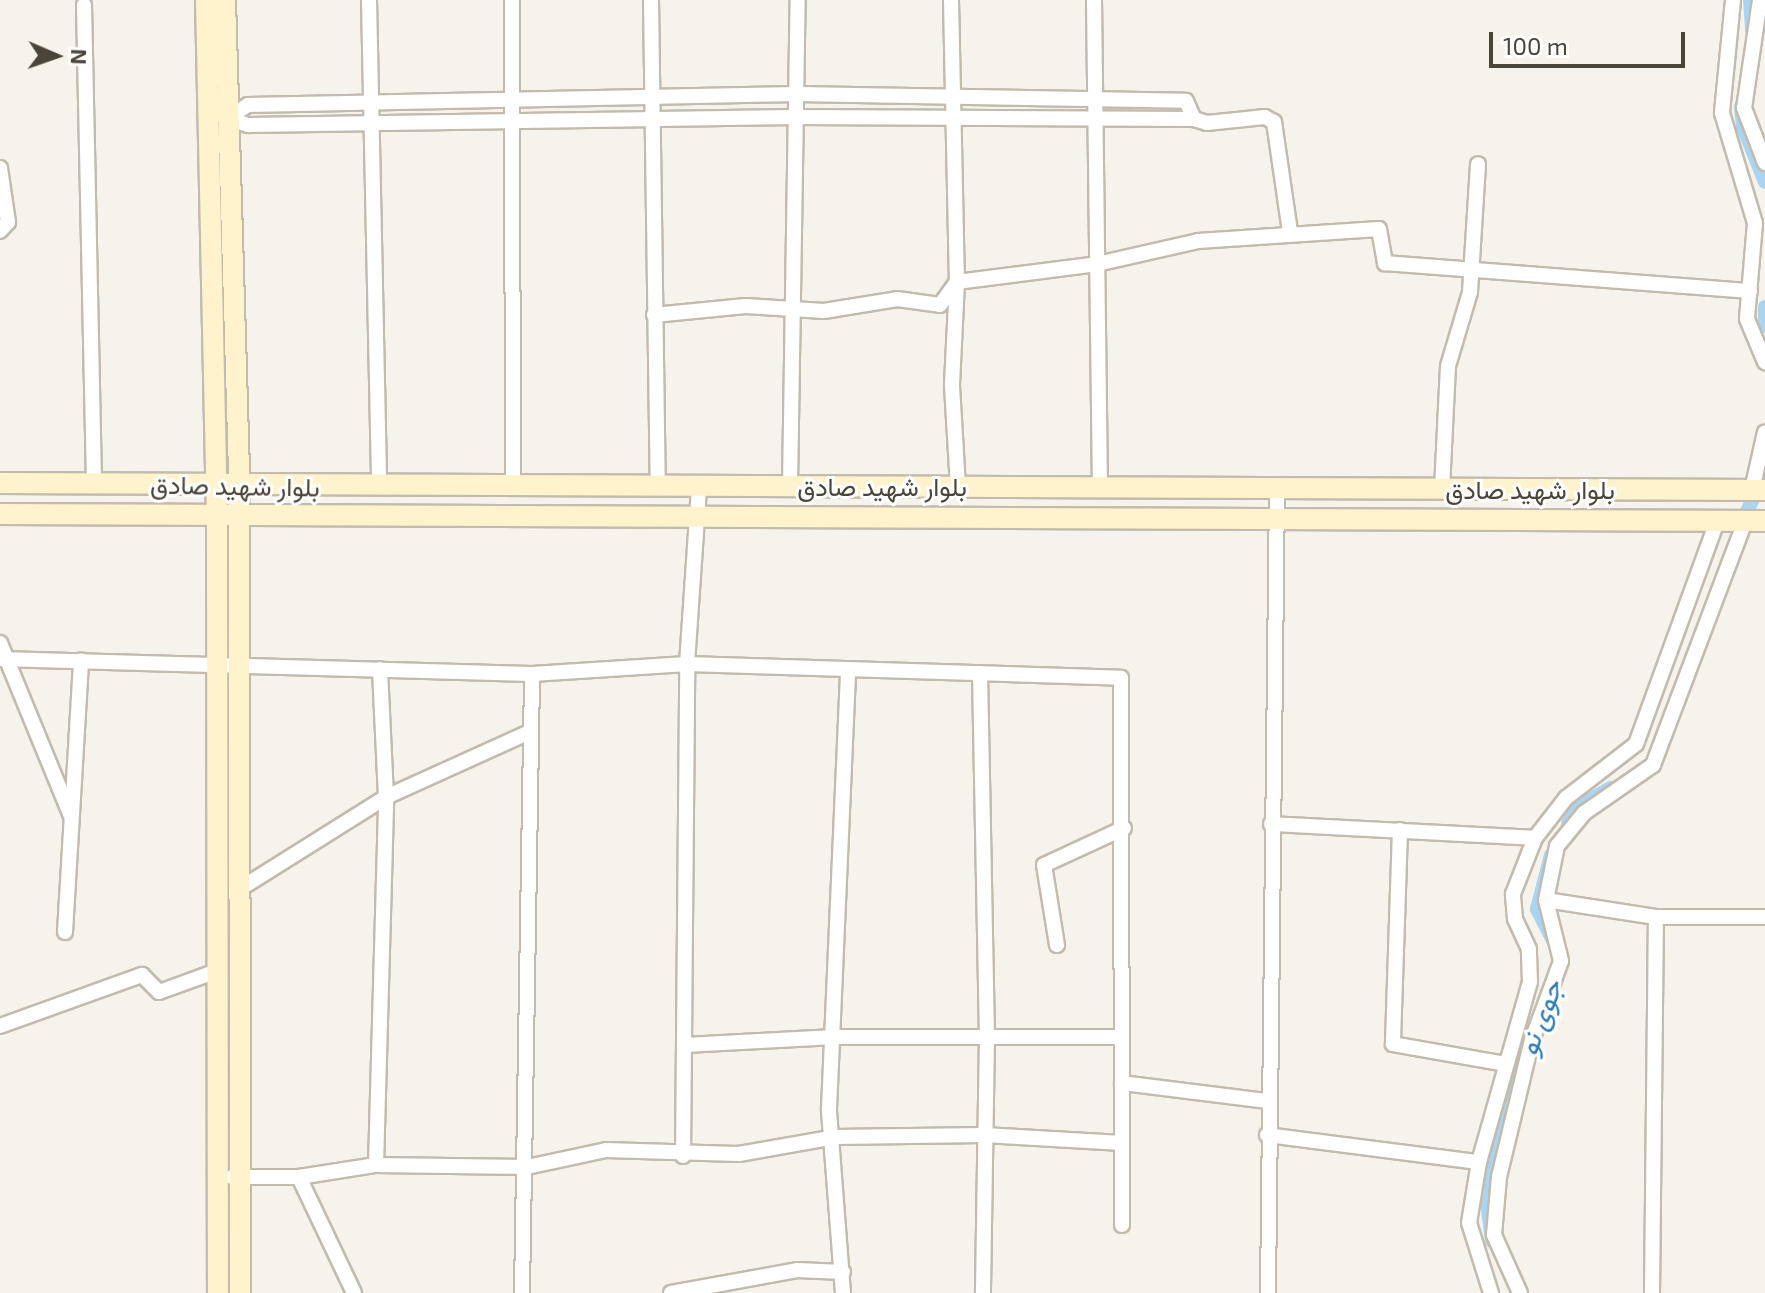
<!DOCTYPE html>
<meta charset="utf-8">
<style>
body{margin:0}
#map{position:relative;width:1765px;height:1293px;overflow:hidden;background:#f6f3ec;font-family:"Exo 2",Vazirmatn,sans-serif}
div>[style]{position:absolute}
.canal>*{height:14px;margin:-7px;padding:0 7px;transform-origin:7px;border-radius:7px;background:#a9d4f2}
.roads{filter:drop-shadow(2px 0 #c2bbae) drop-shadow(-2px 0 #c2bbae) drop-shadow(0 2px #c2bbae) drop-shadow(0 -2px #c2bbae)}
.street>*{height:14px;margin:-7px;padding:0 7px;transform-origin:7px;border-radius:7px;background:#fff}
.secondary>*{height:20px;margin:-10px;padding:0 10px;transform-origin:10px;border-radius:10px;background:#fff3cd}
span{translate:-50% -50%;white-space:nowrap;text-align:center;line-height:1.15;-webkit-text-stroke:6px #fff;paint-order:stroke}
.street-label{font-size:26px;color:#4b4439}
.water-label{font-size:28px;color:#2e7ab2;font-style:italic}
.north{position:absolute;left:16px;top:16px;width:80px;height:80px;-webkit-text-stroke:6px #fff;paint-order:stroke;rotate:92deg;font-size:22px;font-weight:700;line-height:32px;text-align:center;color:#4b4439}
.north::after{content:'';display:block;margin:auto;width:28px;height:36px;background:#4b4439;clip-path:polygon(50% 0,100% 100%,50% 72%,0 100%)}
.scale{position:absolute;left:1489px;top:32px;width:196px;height:36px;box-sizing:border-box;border:4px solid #4b4439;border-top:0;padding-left:10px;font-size:24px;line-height:28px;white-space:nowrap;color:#4b4439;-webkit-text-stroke:6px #fff;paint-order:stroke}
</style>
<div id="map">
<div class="canal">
<div style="left:1750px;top:0;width:31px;rotate:86deg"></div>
<div style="left:1741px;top:107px;width:20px;rotate:84deg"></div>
<div style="left:1743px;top:127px;width:59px;rotate:68.2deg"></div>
<div style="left:1765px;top:307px;width:19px;rotate:90deg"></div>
<div style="left:1739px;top:528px;width:60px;rotate:-64.3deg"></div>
<div style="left:1568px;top:823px;width:22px;rotate:-54deg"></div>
<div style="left:1581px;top:805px;width:34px;rotate:-30deg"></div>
<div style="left:1551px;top:855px;width:56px;rotate:104.5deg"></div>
<div style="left:1537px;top:909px;width:36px;rotate:63deg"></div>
<div style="left:1492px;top:1241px;width:64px;rotate:-97.2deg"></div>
<div style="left:1484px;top:1178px;width:115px;rotate:-72.3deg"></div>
</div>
<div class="roads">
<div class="street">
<div style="left:369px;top:0;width:487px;rotate:88.8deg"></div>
<div style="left:512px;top:0;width:487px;rotate:89.9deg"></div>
<div style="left:651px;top:0;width:485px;rotate:89.2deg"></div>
<div style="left:951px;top:0;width:282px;rotate:88.8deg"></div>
<div style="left:957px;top:282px;width:104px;rotate:92.8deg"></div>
<div style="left:952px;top:386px;width:101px;rotate:86.6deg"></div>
<div style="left:1094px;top:0;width:486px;rotate:89.3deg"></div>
<div style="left:1733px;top:0;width:114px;rotate:95.6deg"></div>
<div style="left:1722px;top:113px;width:115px;rotate:73.3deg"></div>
<div style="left:1755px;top:223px;width:96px;rotate:94.8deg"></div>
<div style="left:1747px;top:319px;width:47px;rotate:67.3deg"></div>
<div style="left:1760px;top:0;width:109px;rotate:98.4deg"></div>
<div style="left:1744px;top:108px;width:59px;rotate:69.1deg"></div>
<div style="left:84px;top:5px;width:477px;rotate:88.8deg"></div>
<div style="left:223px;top:116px;width:27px;rotate:20deg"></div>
<div style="left:248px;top:125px;width:548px;rotate:-0.84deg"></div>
<div style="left:796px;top:117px;width:398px;rotate:0.3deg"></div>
<div style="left:1194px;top:119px;width:14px;rotate:17deg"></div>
<div style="left:1207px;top:123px;width:58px;rotate:-5.9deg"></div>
<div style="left:1265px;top:117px;width:10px;rotate:29deg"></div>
<div style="left:1274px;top:122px;width:111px;rotate:81.7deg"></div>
<div style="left:231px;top:116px;width:20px;rotate:-33deg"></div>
<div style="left:248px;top:105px;width:549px;rotate:-1.15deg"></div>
<div style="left:797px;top:94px;width:389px;rotate:1deg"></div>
<div style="left:1186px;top:101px;width:20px;rotate:66deg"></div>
<div style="left:0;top:168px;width:55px;rotate:81.6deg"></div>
<div style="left:8px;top:222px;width:12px;rotate:132deg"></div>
<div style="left:654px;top:315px;width:92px;rotate:-5.6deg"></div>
<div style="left:746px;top:306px;width:78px;rotate:3.7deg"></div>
<div style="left:824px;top:311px;width:74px;rotate:-9.3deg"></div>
<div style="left:897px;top:299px;width:43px;rotate:7.9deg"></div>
<div style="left:940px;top:305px;width:29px;rotate:-54deg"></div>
<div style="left:957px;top:282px;width:141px;rotate:-7.3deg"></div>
<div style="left:1097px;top:264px;width:104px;rotate:-12.8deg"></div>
<div style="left:1198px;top:241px;width:181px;rotate:-3.8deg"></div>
<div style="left:1379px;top:229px;width:35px;rotate:80deg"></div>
<div style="left:1385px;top:263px;width:366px;rotate:4.4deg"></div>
<div style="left:790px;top:486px;width:486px;rotate:-89.1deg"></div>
<div style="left:1442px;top:489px;width:123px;rotate:-87.2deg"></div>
<div style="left:1448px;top:366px;width:77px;rotate:-73.4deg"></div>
<div style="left:1470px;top:292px;width:128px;rotate:-86.4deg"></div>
<div style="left:1752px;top:490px;width:59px;rotate:-77.4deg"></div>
<div style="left:0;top:643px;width:187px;rotate:67.7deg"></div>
<div style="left:0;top:659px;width:532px;rotate:1.62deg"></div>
<div style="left:532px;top:674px;width:155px;rotate:-3.7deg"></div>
<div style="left:687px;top:664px;width:434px;rotate:1.8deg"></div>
<div style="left:1121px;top:678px;width:547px;rotate:89.9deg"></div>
<div style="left:980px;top:673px;width:362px;rotate:88.9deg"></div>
<div style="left:987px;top:1035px;width:258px;rotate:90.9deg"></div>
<div style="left:1271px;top:824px;width:264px;rotate:3deg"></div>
<div style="left:1400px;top:830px;width:214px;rotate:91.9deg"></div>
<div style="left:1393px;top:1044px;width:114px;rotate:10.1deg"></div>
<div style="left:238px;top:890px;width:175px;rotate:-32.1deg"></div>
<div style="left:386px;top:797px;width:157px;rotate:-24.4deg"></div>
<div style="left:1546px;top:900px;width:111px;rotate:8.8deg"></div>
<div style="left:1656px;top:917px;width:109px"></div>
<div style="left:65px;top:932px;width:272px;rotate:-86.6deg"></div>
<div style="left:1057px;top:945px;width:81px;rotate:-99.2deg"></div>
<div style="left:1044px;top:865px;width:88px;rotate:-24.8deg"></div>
<div style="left:0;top:1026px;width:151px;rotate:-19.8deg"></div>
<div style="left:142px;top:975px;width:24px;rotate:45deg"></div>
<div style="left:159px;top:992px;width:62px;rotate:-19.9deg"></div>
<div style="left:685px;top:1045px;width:150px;rotate:-3.1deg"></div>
<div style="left:835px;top:1037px;width:286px"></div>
<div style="left:1122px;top:1083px;width:146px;rotate:7.1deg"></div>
<div style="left:1267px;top:1135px;width:214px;rotate:7.3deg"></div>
<div style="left:683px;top:1156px;width:492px;rotate:-89.5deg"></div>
<div style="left:687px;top:664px;width:178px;rotate:-86.1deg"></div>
<div style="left:376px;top:1165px;width:368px;rotate:-88.4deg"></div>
<div style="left:386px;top:797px;width:128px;rotate:-92.7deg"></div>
<div style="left:232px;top:1177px;width:67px"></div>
<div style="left:299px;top:1177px;width:78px;rotate:-8.9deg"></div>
<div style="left:376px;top:1165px;width:151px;rotate:0.8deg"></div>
<div style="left:527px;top:1167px;width:81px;rotate:-12.1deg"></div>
<div style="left:606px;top:1150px;width:133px;rotate:1.7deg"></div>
<div style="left:739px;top:1154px;width:97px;rotate:-10deg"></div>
<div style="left:835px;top:1137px;width:149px;rotate:-0.8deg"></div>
<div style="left:984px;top:1135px;width:138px;rotate:3.3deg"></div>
<div style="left:299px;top:1177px;width:128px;rotate:64.6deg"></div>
<div style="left:522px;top:1293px;width:619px;rotate:-89.07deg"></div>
<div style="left:671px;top:1293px;width:128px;rotate:-10.3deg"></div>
<div style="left:797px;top:1270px;width:46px;rotate:2.5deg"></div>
<div style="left:843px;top:1293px;width:185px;rotate:-94.4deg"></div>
<div style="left:829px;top:1109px;width:439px;rotate:-87.5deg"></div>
<div style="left:1268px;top:1293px;width:805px;rotate:-89.36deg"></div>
<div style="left:1491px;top:1293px;width:73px;rotate:-107.4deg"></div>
<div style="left:1469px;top:1223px;width:62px;rotate:-80.7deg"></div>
<div style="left:1479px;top:1162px;width:187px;rotate:-74.2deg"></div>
<div style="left:1530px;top:982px;width:33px;rotate:-92deg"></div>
<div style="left:1529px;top:949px;width:33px;rotate:-115deg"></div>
<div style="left:1515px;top:919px;width:25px;rotate:-95deg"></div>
<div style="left:1513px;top:894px;width:60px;rotate:-68.6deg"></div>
<div style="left:1535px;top:838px;width:51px;rotate:-52.2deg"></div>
<div style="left:1566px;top:798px;width:88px;rotate:-37.6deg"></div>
<div style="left:1636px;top:744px;width:237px;rotate:-70deg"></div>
<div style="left:1520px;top:1293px;width:64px;rotate:-114.1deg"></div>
<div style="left:1494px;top:1235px;width:58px;rotate:-85.1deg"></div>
<div style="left:1499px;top:1177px;width:141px;rotate:-76.5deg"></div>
<div style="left:1532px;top:1040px;width:84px;rotate:-69.8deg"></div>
<div style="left:1561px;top:961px;width:63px;rotate:-103.8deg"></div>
<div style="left:1546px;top:900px;width:55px;rotate:-78.5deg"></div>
<div style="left:1557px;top:846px;width:43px;rotate:-50.7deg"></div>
<div style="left:1584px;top:813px;width:84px;rotate:-34.8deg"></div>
<div style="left:1653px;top:765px;width:261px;rotate:-69.3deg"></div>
<div style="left:1652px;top:1293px;width:376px;rotate:-89.4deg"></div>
</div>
<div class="secondary">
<div style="left:206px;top:0;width:515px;rotate:88.78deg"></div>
<div style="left:217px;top:515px;width:778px;rotate:89.93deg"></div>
<div style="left:225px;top:0;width:486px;rotate:88.3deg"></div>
<div style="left:239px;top:486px;width:807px;rotate:89.93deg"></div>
<div style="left:0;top:483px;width:1765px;rotate:0.23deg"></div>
<div style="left:0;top:514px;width:1765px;rotate:0.23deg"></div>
</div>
</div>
<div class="street-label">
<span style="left:235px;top:485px;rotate:1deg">بلوار شهید صادق</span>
<span style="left:882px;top:486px">بلوار شهید صادق</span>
<span style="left:1530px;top:489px">بلوار شهید صادق</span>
</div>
<div class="water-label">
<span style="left:1539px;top:1017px;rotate:-69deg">جوی نو</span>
</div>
<div class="north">N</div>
<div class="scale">100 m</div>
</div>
